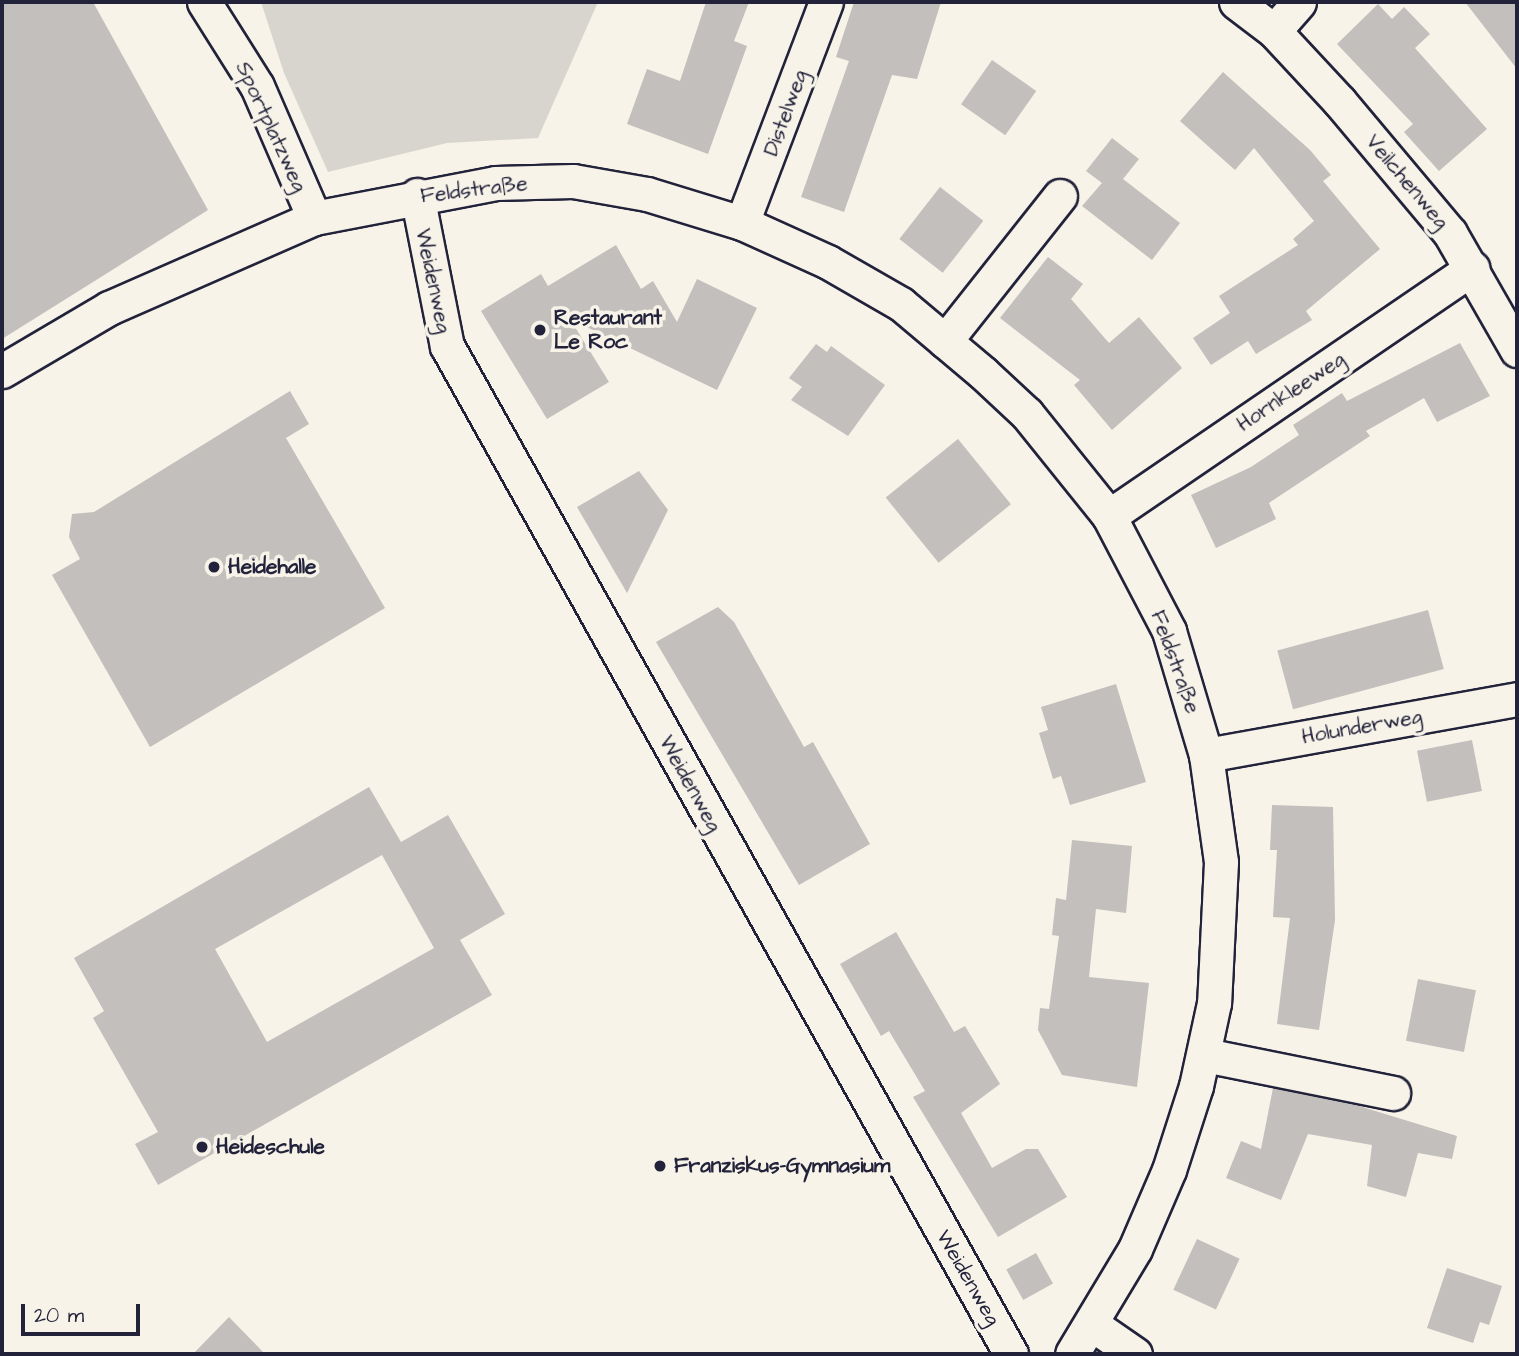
<!DOCTYPE html>
<meta charset="utf-8">
<style>
body{margin:0}
#map{position:relative;width:1519px;height:1356px;overflow:hidden;background:#f7f3e8;font-family:"Architects Daughter",sans-serif}
div>[style]{position:absolute}
.green>*{inset:0;background:#d8d5cf}
.building>*{inset:0;background:#c2bfbd;transform-origin:0 0}
.roads{filter:drop-shadow(2px 0 #22223b) drop-shadow(-2px 0 #22223b) drop-shadow(0 2px #22223b) drop-shadow(0 -2px #22223b)}
.street>*{height:33px;margin:-16.5px;padding:0 16.5px;transform-origin:16.5px;border-radius:16.5px;background:#f7f3e8}
.dots>*{width:19px;height:19px;translate:-50% -50%;box-sizing:border-box;border:4px solid #f7f3e8;border-radius:50%}
span{translate:-50% -50%;white-space:nowrap;text-align:center;line-height:1.15;-webkit-text-stroke:7px #f7f3e8;paint-order:stroke}
.street-label{font-size:21px;color:#22223b}
.poi-label{font-size:21px;color:#22223b;font-weight:700}
.left{translate:0 -50%;text-align:left}
.frame{position:absolute;inset:0;border:4px solid #22223b;pointer-events:none}
.scale{position:absolute;left:21px;top:1304px;width:119px;height:32px;box-sizing:border-box;border:4px solid #22223b;border-top:0;padding-left:9px;font-size:21px;line-height:24px;white-space:nowrap;color:#22223b;-webkit-text-stroke:5px #f7f3e8;paint-order:stroke}
</style>
<div id="map">
<div class="green">
<div style="clip-path:polygon(261px 2px,598px 2px,538px 138px,447px 143px,328px 172px,284px 73px)"></div>
</div>
<div class="building">
<div style="clip-path:polygon(2px 2px,93px 2px,208px 210px,2px 339px)"></div>
<div style="clip-path:polygon(706px 2px,749px 2px,734px 41px,747px 46px,708px 154px,627px 124px,647px 69px,680px 81px)"></div>
<div style="clip-path:polygon(854px 2px,941px 2px,917px 79px,892px 75px,844px 212px,801px 197px,849px 61px,836px 57px)"></div>
<div style="clip-path:polygon(1465px 2px,1517px 2px,1517px 69px)"></div>
<div style="clip-path:polygon(1378px 4px,1392px 19px,1404px 7px,1430px 34px,1415px 48px,1487px 129px,1439px 171px,1404px 132px,1413px 124px,1337px 44px)"></div>
<div style="left:992px;top:60px;width:54px;height:54px;rotate:35deg"></div>
<div style="clip-path:polygon(1223px 72px,1310px 150px,1331px 175px,1323px 181px,1380px 249px,1306px 311px,1312px 320px,1256px 354px,1248px 341px,1211px 365px,1193px 338px,1230px 313px,1219px 296px,1298px 245px,1293px 239px,1314px 221px,1254px 148px,1235px 170px,1180px 121px)"></div>
<div style="clip-path:polygon(1112px 138px,1139px 159px,1123px 179px,1180px 223px,1152px 260px,1082px 206px,1102px 183px,1086px 171px)"></div>
<div style="left:940px;top:187px;width:55px;height:66px;rotate:38deg"></div>
<div style="clip-path:polygon(616px 245px,641px 289px,653px 281px,677px 322px,697px 279px,757px 308px,717px 390px,570px 319px,609px 382px,547px 419px,481px 311px,541px 274px,548px 286px)"></div>
<div style="clip-path:polygon(1048px 257px,1083px 284px,1071px 299px,1109px 343px,1139px 317px,1182px 368px,1112px 430px,1074px 385px,1080px 380px,1000px 318px)"></div>
<div style="clip-path:polygon(1460px 343px,1490px 396px,1437px 422px,1424px 398px,1366px 431px,1370px 436px,1269px 503px,1276px 519px,1216px 548px,1191px 495px,1251px 467px,1299px 435px,1293px 425px,1342px 393px,1347px 401px)"></div>
<div style="clip-path:polygon(816px 344px,827px 352px,831px 346px,885px 385px,848px 436px,791px 400px,802px 387px,789px 378px)"></div>
<div style="clip-path:polygon(290px 391px,309px 424px,286px 438px,385px 608px,150px 747px,52px 575px,80px 559px,69px 537px,72px 514px,94px 512px)"></div>
<div style="left:958px;top:439px;width:84px;height:93px;rotate:51deg"></div>
<div style="clip-path:polygon(639px 471px,668px 510px,627px 593px,577px 507px)"></div>
<div style="clip-path:polygon(718px 607px,734px 622px,804px 747px,813px 742px,870px 844px,799px 885px,656px 642px)"></div>
<div style="left:1428px;top:610px;width:61px;height:156px;rotate:75deg"></div>
<div style="clip-path:polygon(1116px 684px,1146px 782px,1070px 805px,1061px 776px,1053px 779px,1039px 733px,1048px 730px,1041px 707px)"></div>
<div style="left:1472px;top:740px;width:52px;height:56px;rotate:79deg"></div>
<div style="clip-path:polygon(evenodd,369px 787px,401px 842px,448px 815px,505px 914px,460px 940px,492px 995px,158px 1185px,135px 1144px,158px 1132px,93px 1018px,104px 1011px,74px 958px,369px 787px,382px 855px,434px 948px,267px 1042px,215px 949px,382px 855px)"></div>
<div style="clip-path:polygon(1272px 805px,1333px 807px,1335px 920px,1319px 1030px,1277px 1024px,1290px 918px,1273px 917px,1277px 850px,1270px 850px)"></div>
<div style="clip-path:polygon(1072px 840px,1132px 846px,1126px 913px,1096px 909px,1089px 977px,1149px 983px,1137px 1087px,1062px 1075px,1038px 1030px,1040px 1008px,1049px 1009px,1059px 936px,1052px 935px,1056px 898px,1066px 900px)"></div>
<div style="clip-path:polygon(896px 932px,954px 1032px,965px 1026px,1000px 1084px,961px 1113px,992px 1168px,1026px 1149px,1038px 1149px,1067px 1197px,998px 1237px,913px 1097px,925px 1091px,889px 1031px,881px 1036px,840px 964px)"></div>
<div style="left:1418px;top:979px;width:59px;height:63px;rotate:11deg"></div>
<div style="clip-path:polygon(1273px 1088px,1359px 1106px,1457px 1136px,1452px 1159px,1418px 1153px,1406px 1197px,1367px 1186px,1372px 1145px,1308px 1134px,1281px 1200px,1226px 1178px,1241px 1141px,1261px 1149px)"></div>
<div style="left:1197px;top:1239px;width:47px;height:56px;rotate:25deg"></div>
<div style="left:1036px;top:1253px;width:35px;height:34px;rotate:61deg"></div>
<div style="clip-path:polygon(1447px 1268px,1502px 1286px,1489px 1325px,1480px 1322px,1473px 1343px,1427px 1328px)"></div>
<div style="clip-path:polygon(229px 1317px,265px 1354px,193px 1354px)"></div>
</div>
<div class="roads">
<div class="street">
<div style="left:204px;top:2px;width:99px;rotate:57.8deg"></div>
<div style="left:257px;top:86px;width:144px;rotate:66.6deg"></div>
<div style="left:1236px;top:2px;width:48px;rotate:37.3deg"></div>
<div style="left:1274px;top:31px;width:97px;rotate:47.1deg"></div>
<div style="left:1340px;top:102px;width:171px;rotate:50deg"></div>
<div style="left:1450px;top:233px;width:135px;rotate:60.2deg"></div>
<div style="left:1274px;top:31px;width:38px;rotate:-49deg"></div>
<div style="left:417px;top:195px;width:154px;rotate:78.8deg"></div>
<div style="left:447px;top:346px;width:1155px;rotate:60.77deg"></div>
<div style="left:742px;top:223px;width:236px;rotate:-69.2deg"></div>
<div style="left:945px;top:341px;width:185px;rotate:-51.6deg"></div>
<div style="left:2px;top:371px;width:124px;rotate:-30.5deg"></div>
<div style="left:109px;top:308px;width:224px;rotate:-23.7deg"></div>
<div style="left:314px;top:218px;width:184px;rotate:-10.9deg"></div>
<div style="left:495px;top:183px;width:78px;rotate:-1.5deg"></div>
<div style="left:573px;top:181px;width:75px;rotate:10deg"></div>
<div style="left:647px;top:194px;width:99px;rotate:17deg"></div>
<div style="left:742px;top:223px;width:94px;rotate:24.4deg"></div>
<div style="left:828px;top:262px;width:84px;rotate:29.9deg"></div>
<div style="left:901px;top:304px;width:107px;rotate:40.1deg"></div>
<div style="left:983px;top:373px;width:60px;rotate:43deg"></div>
<div style="left:1027px;top:414px;width:131px;rotate:51.2deg"></div>
<div style="left:1109px;top:516px;width:130px;rotate:62.4deg"></div>
<div style="left:1169px;top:631px;width:129px;rotate:73.4deg"></div>
<div style="left:1206px;top:755px;width:108px;rotate:82deg"></div>
<div style="left:1221px;top:862px;width:141px;rotate:92.8deg"></div>
<div style="left:1214px;top:1003px;width:85px;rotate:102.2deg"></div>
<div style="left:1196px;top:1086px;width:88px;rotate:107.8deg"></div>
<div style="left:1169px;top:1170px;width:86px;rotate:113.3deg"></div>
<div style="left:1135px;top:1249px;width:122px;rotate:121deg"></div>
<div style="left:1109px;top:516px;width:440px;rotate:-34.3deg"></div>
<div style="left:1206px;top:755px;width:316px;rotate:-10.2deg"></div>
<div style="left:1205px;top:1055px;width:192px;rotate:11.4deg"></div>
<div style="left:1093px;top:1325px;width:51px;rotate:34.6deg"></div>
</div>
</div>
<div class="dots">
<div style="left:540px;top:330px;background:#22223b"></div>
<div style="left:214px;top:567px;background:#22223b"></div>
<div style="left:202px;top:1147px;background:#22223b"></div>
<div style="left:660px;top:1166px;background:#22223b"></div>
</div>
<div class="street-label">
<span style="left:786px;top:113px;rotate:-70deg">Distelweg</span>
<span style="left:271px;top:127px;rotate:65deg">Sportplatzweg</span>
<span style="left:1407px;top:182px;rotate:50deg">Veilchenweg</span>
<span style="left:474px;top:190px;rotate:-7deg">Feldstraße</span>
<span style="left:433px;top:281px;rotate:78deg">Weidenweg</span>
<span style="left:1291px;top:392px;rotate:-34deg">Hornkleeweg</span>
<span style="left:1175px;top:662px;rotate:70deg">Feldstraße</span>
<span style="left:1362px;top:727px;rotate:-10deg">Holunderweg</span>
<span style="left:690px;top:784px;rotate:61deg">Weidenweg</span>
<span style="left:968px;top:1278px;rotate:60deg">Weidenweg</span>
</div>
<div class="poi-label">
<span class="left" style="left:554px;top:330px">Restaurant<br>Le Roc</span>
<span class="left" style="left:228px;top:567px">Heidehalle</span>
<span class="left" style="left:216px;top:1147px">Heideschule</span>
<span class="left" style="left:674px;top:1166px">Franziskus-Gymnasium</span>
</div>
<div class="frame"></div>
<div class="scale">20 m</div>
</div>
